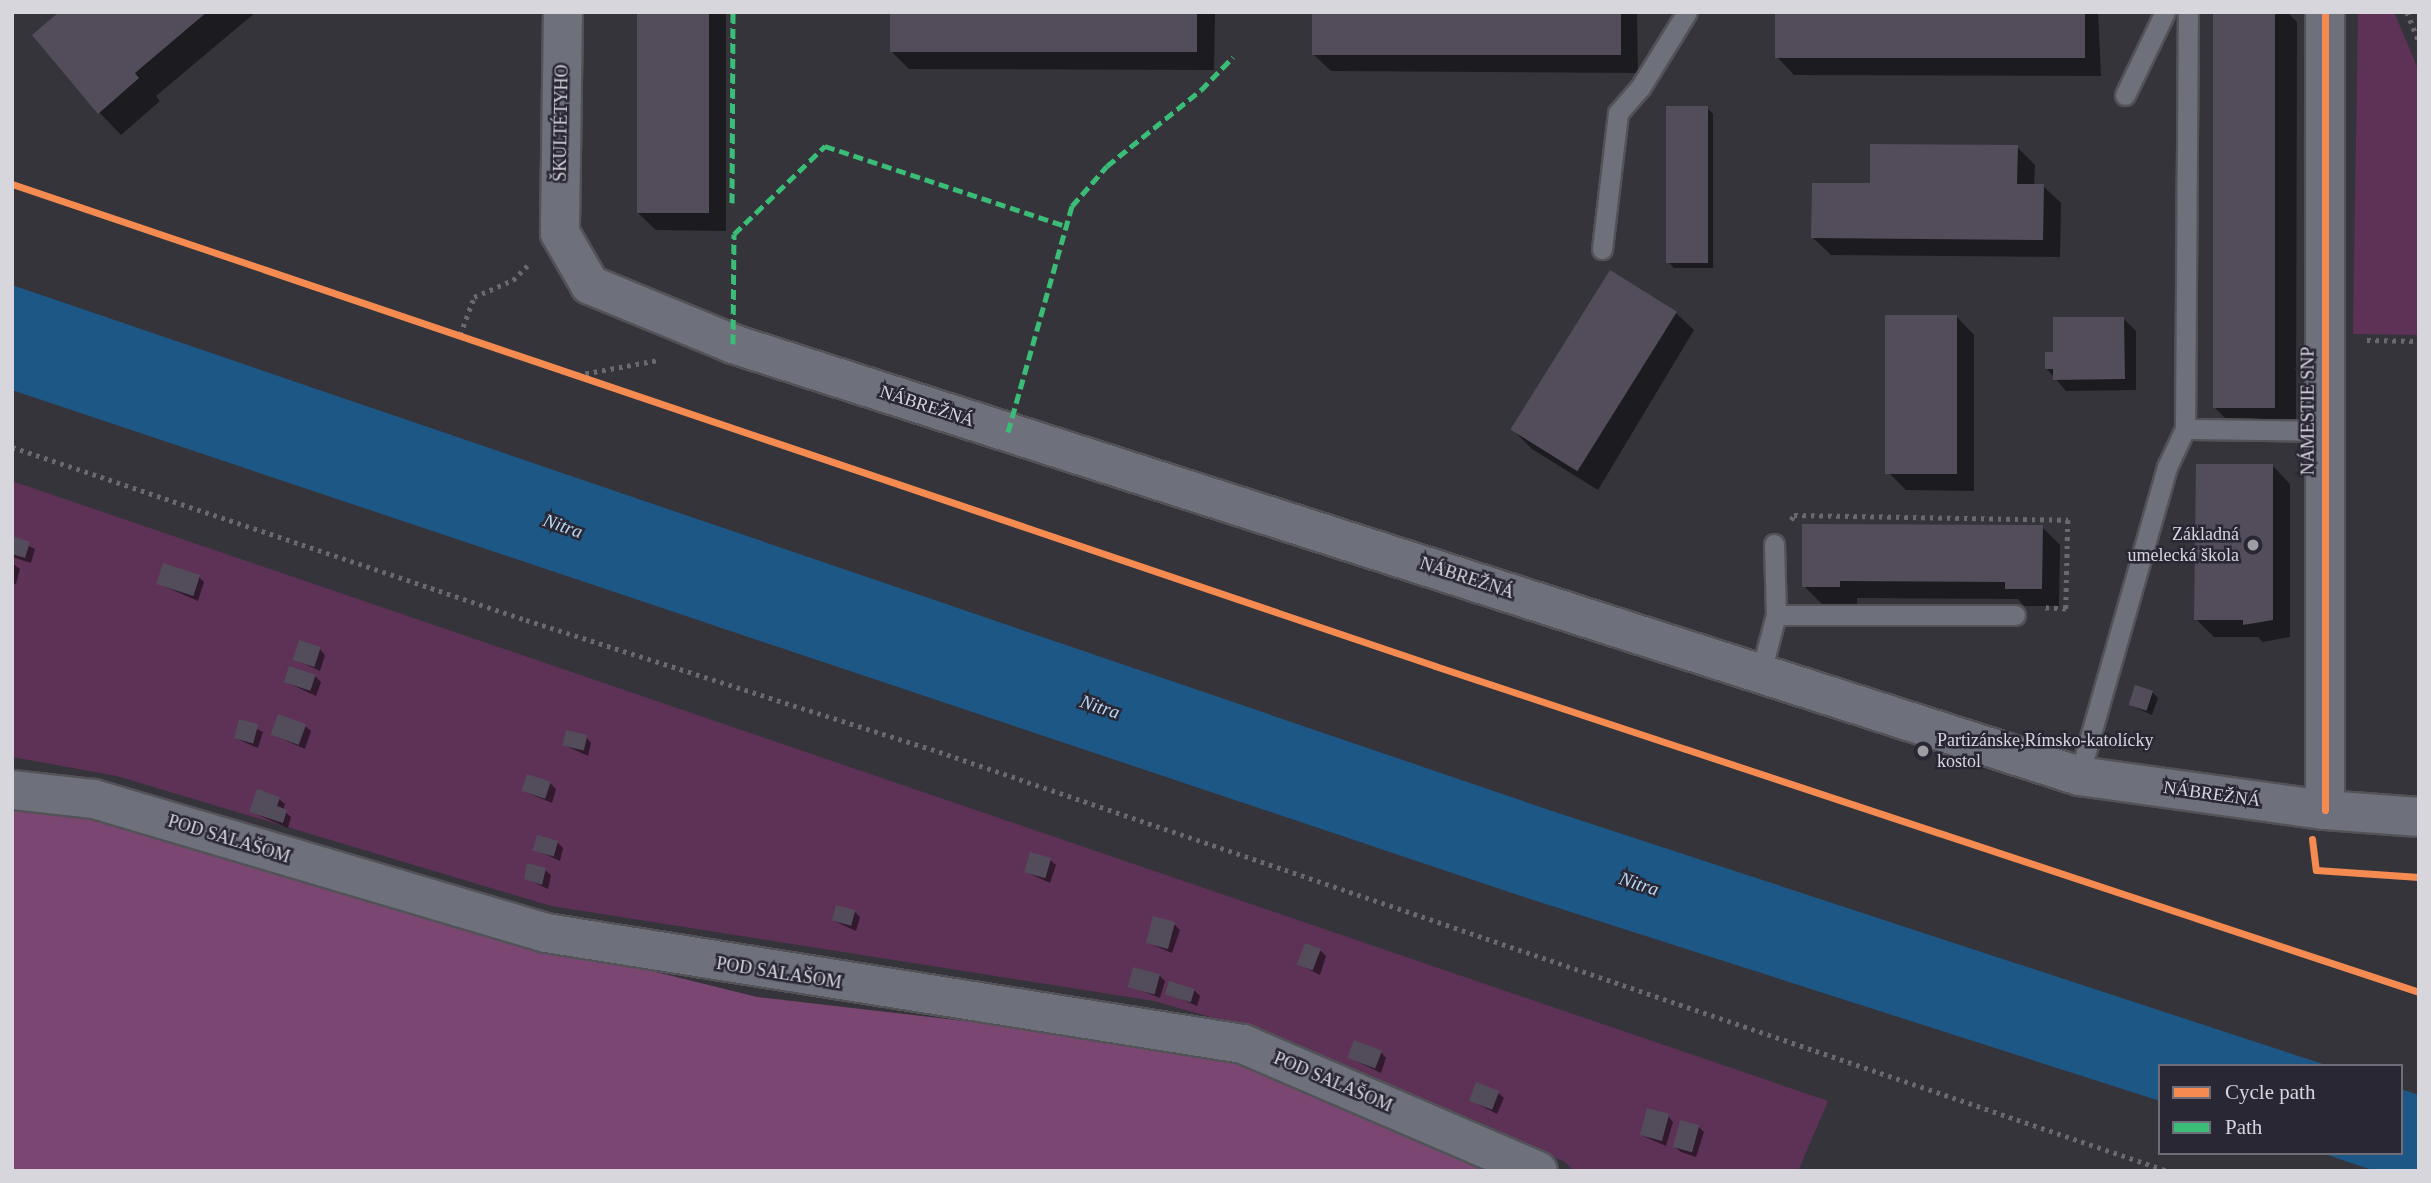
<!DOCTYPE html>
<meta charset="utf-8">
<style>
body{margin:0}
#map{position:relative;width:2431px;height:1183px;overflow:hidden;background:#35343a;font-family:"Times New Roman",serif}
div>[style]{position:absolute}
.green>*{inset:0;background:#5d3256}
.forest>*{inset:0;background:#7b4772}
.water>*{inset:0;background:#1c5786}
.shadow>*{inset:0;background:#0007}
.building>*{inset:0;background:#534c5a;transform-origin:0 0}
.path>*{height:4.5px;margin-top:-2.25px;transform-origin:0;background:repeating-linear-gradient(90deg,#696a71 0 3.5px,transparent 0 8.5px)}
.roads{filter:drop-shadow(2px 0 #535257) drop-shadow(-2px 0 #535257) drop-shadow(0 2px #535257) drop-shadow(0 -2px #535257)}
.service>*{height:19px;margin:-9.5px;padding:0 9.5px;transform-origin:9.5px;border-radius:9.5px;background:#6e717b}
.minor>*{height:38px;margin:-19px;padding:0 19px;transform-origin:19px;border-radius:19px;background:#6e717b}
.quiet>*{height:5px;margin-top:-2.5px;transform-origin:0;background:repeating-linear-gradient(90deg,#3abd76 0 10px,transparent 0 15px)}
.cycleway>*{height:7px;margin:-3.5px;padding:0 3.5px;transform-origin:3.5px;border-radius:3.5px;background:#f68b52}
.dots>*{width:19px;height:19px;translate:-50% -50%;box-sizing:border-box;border:4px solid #292733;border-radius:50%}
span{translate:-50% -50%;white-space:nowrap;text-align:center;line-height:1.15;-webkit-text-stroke:5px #292733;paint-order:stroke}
.street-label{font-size:18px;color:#d7d6dd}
.poi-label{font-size:18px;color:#d7d6dd}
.right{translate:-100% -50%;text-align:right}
.left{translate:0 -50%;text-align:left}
.water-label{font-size:19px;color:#b8d8f6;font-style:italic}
.frame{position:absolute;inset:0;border:14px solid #d7d6dd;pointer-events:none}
.legend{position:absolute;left:2158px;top:1064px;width:245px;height:91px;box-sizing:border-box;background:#292733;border:2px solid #6f6d77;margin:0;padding:9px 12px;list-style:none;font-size:21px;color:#d7d6dd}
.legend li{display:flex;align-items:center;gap:14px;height:35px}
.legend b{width:35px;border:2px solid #6f6d77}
</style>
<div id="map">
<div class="green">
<div style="clip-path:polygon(2358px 12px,2394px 12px,2419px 71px,2419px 335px,2353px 334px)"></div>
<div style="clip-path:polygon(12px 481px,1828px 1101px,1798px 1171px,1574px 1171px,1565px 1162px,1486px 1125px,1260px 1031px,1154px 1001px,551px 906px,117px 776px,12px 757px)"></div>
</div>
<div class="forest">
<div style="clip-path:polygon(12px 803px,76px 811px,543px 944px,757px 997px,1207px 1049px,1504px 1171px,12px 1171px)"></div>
</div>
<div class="water">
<div style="clip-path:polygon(12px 285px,1552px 811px,2329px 1066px,2160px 1066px,2160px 1101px,1515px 894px,12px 390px)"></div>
<div style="clip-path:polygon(2401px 1089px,2419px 1095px,2419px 1171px,2375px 1171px,2321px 1153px,2401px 1153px)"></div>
</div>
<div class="shadow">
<div style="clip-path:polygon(62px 12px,256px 12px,156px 96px,160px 101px,121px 135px,99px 112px)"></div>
<div style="clip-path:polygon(639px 12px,726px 12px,726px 231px,656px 230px,638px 213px)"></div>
<div style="clip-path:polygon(891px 12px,1215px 12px,1214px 70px,909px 69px,891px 51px)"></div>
<div style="clip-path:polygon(1314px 12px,1637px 12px,1638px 73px,1331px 71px,1313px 54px)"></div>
<div style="clip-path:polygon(1777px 12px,2098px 12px,2101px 76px,1794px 75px,1777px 57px)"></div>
<div style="clip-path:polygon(2214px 12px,2287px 12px,2297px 22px,2296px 430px,2236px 429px,2214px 407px)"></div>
<div style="clip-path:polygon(1707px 108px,1713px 114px,1713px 268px,1674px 268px,1668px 262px)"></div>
<div style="clip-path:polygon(2017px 147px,2035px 165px,2034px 186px,2043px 186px,2061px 203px,2060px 257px,1831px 255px,1813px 238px,1872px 184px)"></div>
<div style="clip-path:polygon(1676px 313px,1694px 330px,1598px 490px,1532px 449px,1514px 431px)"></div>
<div style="clip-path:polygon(1957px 317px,1974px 335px,1974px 491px,1906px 490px,1888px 472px)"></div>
<div style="clip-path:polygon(2124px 319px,2136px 331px,2136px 390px,2066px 391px,2047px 369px,2055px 354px)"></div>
<div style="clip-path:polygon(2273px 466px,2290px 484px,2290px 637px,2263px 642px,2258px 637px,2214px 637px,2196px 619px)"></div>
<div style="clip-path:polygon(2042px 527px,2060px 545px,2059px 606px,2024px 606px,2018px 599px,1857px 598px,1857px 604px,1822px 604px,1804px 586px)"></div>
<div style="clip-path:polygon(12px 538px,35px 549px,31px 563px,12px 557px)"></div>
<div style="clip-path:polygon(12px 563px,20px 569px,16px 584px,12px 583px)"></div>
<div style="clip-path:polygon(199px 577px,204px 582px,198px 601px,159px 584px)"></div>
<div style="clip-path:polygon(320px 649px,325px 655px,320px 671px,294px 659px)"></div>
<div style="clip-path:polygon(315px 676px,321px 682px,316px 696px,286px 682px)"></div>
<div style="clip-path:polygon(2152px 692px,2158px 698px,2152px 715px,2130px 705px)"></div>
<div style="clip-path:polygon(240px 721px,263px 732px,258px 748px,235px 738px)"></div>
<div style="clip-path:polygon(305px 726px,311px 731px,305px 749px,273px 735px)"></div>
<div style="clip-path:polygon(586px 737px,591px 743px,588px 756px,564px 745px)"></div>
<div style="clip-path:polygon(550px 783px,556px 789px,552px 803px,523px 791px)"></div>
<div style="clip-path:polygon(279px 799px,285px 804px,283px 810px,291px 817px,288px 828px,251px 812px)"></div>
<div style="clip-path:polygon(557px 842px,563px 848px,560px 861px,536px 850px)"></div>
<div style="clip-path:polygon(1050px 860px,1056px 865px,1050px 883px,1026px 872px)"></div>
<div style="clip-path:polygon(545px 870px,551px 875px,548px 889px,526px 879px)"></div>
<div style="clip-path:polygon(855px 912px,860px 917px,856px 931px,834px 921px)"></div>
<div style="clip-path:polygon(1174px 924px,1180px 930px,1172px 953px,1146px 942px)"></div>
<div style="clip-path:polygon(1320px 950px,1326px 956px,1320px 975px,1300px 965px)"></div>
<div style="clip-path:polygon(1159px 975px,1165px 981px,1160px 998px,1130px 986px)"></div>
<div style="clip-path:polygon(1194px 990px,1200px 996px,1197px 1006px,1167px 993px)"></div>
<div style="clip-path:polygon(1381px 1052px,1386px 1058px,1381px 1073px,1350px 1058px)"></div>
<div style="clip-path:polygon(1498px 1093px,1504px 1098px,1497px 1114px,1472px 1101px)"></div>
<div style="clip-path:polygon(1668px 1116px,1673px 1122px,1666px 1146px,1641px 1135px)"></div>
<div style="clip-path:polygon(1698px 1126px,1704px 1132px,1696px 1157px,1681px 1152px,1675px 1147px)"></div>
</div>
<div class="building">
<div style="clip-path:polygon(59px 12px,207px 12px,135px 73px,139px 78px,98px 114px,32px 35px)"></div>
<div style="left:637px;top:12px;width:72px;height:201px"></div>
<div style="left:890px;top:12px;width:307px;height:40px"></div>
<div style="left:1312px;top:12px;width:309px;height:43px"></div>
<div style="left:1775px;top:12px;width:310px;height:46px"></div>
<div style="left:2213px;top:12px;width:62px;height:396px"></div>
<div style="left:1708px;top:106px;width:157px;height:42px;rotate:90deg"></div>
<div style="clip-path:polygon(1870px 144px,2018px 145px,2017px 184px,2044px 184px,2043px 240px,1811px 238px,1812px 183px,1870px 183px)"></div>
<div style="left:1610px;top:270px;width:79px;height:188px;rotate:32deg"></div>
<div style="left:1957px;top:315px;width:159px;height:72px;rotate:90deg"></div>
<div style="clip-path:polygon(2053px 317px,2124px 317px,2125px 379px,2053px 380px,2053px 369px,2045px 369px,2045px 352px,2053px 352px)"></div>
<div style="clip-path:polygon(2196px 464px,2273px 464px,2273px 620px,2243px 625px,2243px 620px,2194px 620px)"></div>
<div style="clip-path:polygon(1802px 524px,2043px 525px,2042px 589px,2005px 589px,2005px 582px,1840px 581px,1840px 587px,1802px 587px)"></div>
<div style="clip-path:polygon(12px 536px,30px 542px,25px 558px,12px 554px)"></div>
<div style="left:163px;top:563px;width:39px;height:22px;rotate:18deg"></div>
<div style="left:299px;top:640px;width:23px;height:21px;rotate:18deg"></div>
<div style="left:289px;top:666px;width:28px;height:17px;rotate:18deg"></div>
<div style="left:2135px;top:685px;width:19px;height:21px;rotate:18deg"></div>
<div style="left:278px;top:714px;width:30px;height:22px;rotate:20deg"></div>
<div style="left:239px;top:719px;width:20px;height:20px;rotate:15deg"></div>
<div style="left:566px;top:730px;width:22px;height:16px;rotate:13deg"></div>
<div style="left:527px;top:774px;width:25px;height:18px;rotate:18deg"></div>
<div style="clip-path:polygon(257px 789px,280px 797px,277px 806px,287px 810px,283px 823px,249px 812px)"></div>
<div style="left:537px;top:835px;width:22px;height:16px;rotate:16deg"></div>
<div style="left:1030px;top:852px;width:22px;height:21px;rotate:16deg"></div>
<div style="clip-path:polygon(527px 863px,546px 868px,542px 885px,524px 879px)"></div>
<div style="left:836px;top:905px;width:20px;height:16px;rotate:15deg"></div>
<div style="left:1153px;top:916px;width:23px;height:28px;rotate:15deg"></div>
<div style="left:1305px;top:943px;width:17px;height:23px;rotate:21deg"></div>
<div style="left:1133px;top:967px;width:28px;height:21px;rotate:15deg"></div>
<div style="left:1169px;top:981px;width:27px;height:14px;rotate:17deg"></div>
<div style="left:1354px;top:1040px;width:30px;height:19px;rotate:21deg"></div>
<div style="left:1476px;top:1082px;width:25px;height:20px;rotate:21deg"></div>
<div style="left:1647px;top:1108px;width:23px;height:28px;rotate:15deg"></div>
<div style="left:1680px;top:1120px;width:20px;height:28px;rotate:15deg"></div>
</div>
<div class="path">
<div style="left:2407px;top:12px;width:32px;rotate:68deg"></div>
<div style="left:460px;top:335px;width:40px;rotate:-69.8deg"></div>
<div style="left:474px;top:297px;width:43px;rotate:-23.6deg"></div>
<div style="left:513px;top:280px;width:24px;rotate:-45deg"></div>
<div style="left:2367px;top:340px;width:52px;rotate:1.1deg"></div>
<div style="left:577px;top:375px;width:83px;rotate:-10.4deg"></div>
<div style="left:12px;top:447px;width:542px;rotate:18.6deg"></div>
<div style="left:526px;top:620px;width:425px;rotate:17.7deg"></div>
<div style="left:931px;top:749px;width:1307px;rotate:18.84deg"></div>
<div style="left:1791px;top:520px;width:6px;rotate:-59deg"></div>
<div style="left:1794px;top:515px;width:274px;rotate:1deg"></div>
<div style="left:2068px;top:520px;width:89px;rotate:91.3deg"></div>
<div style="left:2066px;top:609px;width:22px;rotate:-177deg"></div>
</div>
<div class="roads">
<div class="service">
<div style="left:2125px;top:95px;width:92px;rotate:-64.3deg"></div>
<div style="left:1602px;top:249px;width:137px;rotate:-83.3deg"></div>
<div style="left:1618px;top:113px;width:33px;rotate:-49deg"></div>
<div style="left:1640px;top:88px;width:89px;rotate:-58.3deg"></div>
<div style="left:2185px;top:429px;width:139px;rotate:0.8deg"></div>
<div style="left:1776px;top:615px;width:239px"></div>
<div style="left:1761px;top:672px;width:59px;rotate:-75.3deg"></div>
<div style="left:1776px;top:615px;width:71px;rotate:-91.6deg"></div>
<div style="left:2079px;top:776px;width:321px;rotate:-74.1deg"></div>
<div style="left:2167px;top:467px;width:42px;rotate:-64.7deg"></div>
<div style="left:2185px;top:429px;width:417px;rotate:-89.6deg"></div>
</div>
<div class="minor">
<div style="left:563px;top:12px;width:221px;rotate:90.8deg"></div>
<div style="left:560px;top:233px;width:60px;rotate:60deg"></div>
<div style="left:590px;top:285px;width:155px;rotate:22.4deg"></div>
<div style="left:733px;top:344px;width:1414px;rotate:17.79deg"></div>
<div style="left:2079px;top:776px;width:248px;rotate:7.9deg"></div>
<div style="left:2325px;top:810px;width:94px;rotate:4.3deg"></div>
<div style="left:2325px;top:12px;width:798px;rotate:90deg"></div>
<div style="left:12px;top:790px;width:82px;rotate:6.3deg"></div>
<div style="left:94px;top:799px;width:471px;rotate:16.5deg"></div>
<div style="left:546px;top:933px;width:706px;rotate:9.05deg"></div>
<div style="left:1243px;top:1044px;width:321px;rotate:23.3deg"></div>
</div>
</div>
<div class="quiet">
<div style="left:732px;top:203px;width:191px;rotate:-89.7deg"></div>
<div style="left:733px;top:344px;width:110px;rotate:-89.5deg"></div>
<div style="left:734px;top:234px;width:127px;rotate:-44deg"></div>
<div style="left:825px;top:146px;width:254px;rotate:18.4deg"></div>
<div style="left:1008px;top:432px;width:235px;rotate:-74.2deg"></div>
<div style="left:1072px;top:206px;width:53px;rotate:-48.8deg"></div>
<div style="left:1107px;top:166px;width:121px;rotate:-39deg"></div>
<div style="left:1201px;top:90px;width:46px;rotate:-45.9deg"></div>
</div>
<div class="cycleway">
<div style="left:2325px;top:12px;width:798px;rotate:90deg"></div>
<div style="left:12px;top:184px;width:1502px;rotate:18.71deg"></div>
<div style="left:1435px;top:666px;width:1037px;rotate:18.33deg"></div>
<div style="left:2312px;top:839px;width:31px;rotate:83deg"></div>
<div style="left:2316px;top:870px;width:103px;rotate:3.9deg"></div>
</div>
<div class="dots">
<div style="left:2253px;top:545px;background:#9e9da4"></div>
<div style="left:1923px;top:751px;background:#9e9da4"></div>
</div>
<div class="street-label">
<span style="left:561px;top:123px;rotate:-89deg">ŠKULTÉTYHO</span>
<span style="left:927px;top:406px;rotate:18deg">NÁBREŽNÁ</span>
<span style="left:2308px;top:411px;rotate:-90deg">NÁMESTIE SNP</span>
<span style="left:1467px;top:578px;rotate:18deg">NÁBREŽNÁ</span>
<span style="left:2212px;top:794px;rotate:8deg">NÁBREŽNÁ</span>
<span style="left:229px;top:839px;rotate:17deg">POD SALAŠOM</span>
<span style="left:779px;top:973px;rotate:9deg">POD SALAŠOM</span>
<span style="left:1333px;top:1082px;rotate:23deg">POD SALAŠOM</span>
</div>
<div class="poi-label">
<span class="right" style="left:2239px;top:545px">Základná<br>umelecká škola</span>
<span class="left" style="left:1937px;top:751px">Partizánske,Rímsko-katolícky<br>kostol</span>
</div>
<div class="water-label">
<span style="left:563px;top:526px;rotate:19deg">Nitra</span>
<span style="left:1100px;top:707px;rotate:18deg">Nitra</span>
<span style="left:1639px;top:884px;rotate:18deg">Nitra</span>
</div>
<div class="frame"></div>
<ul class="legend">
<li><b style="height:9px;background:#f68b52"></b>Cycle path</li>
<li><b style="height:9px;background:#3abd76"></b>Path</li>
</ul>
</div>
